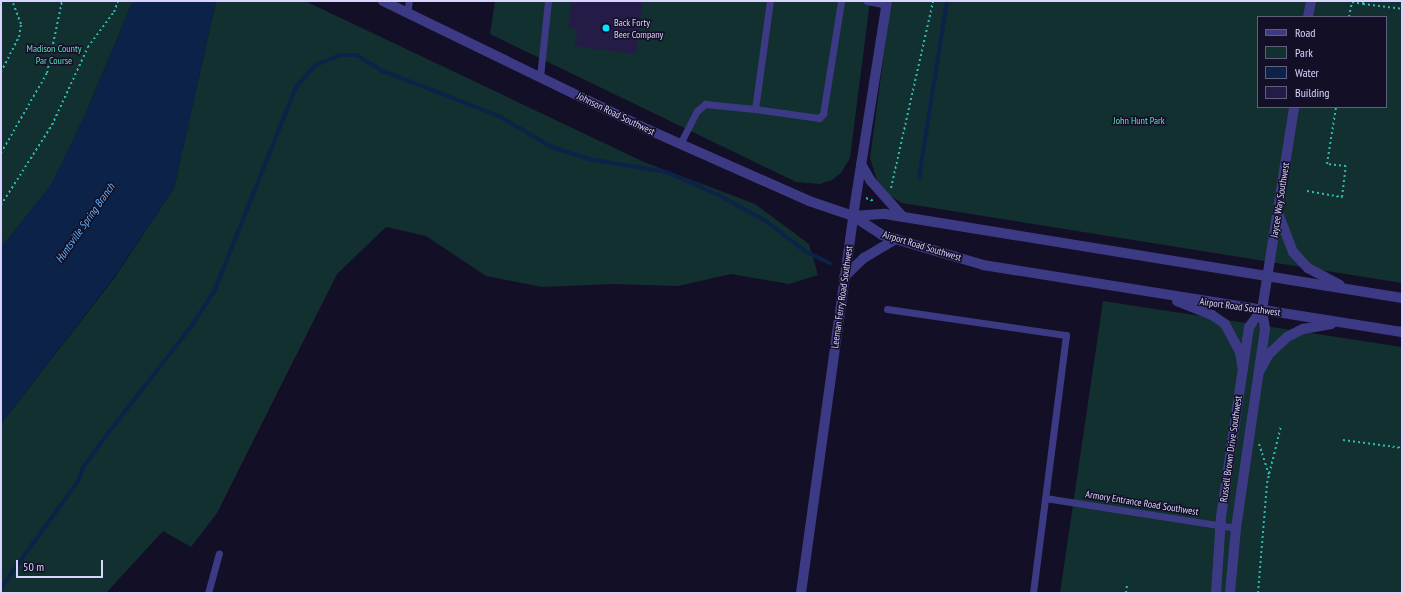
<!DOCTYPE html>
<style>
body{margin:0}
#map{position:relative;width:1403px;height:594px;overflow:hidden;background:#130f26;font-family:"PT Sans Narrow",sans-serif}
div>[style]{position:absolute}
.green>*{inset:0;background:#12302f}
.water>*{inset:0;background:#0c2248}
.stream>*{height:3.5px;margin:-1.75px;padding:0 1.75px;transform-origin:1.75px;border-radius:1.75px;background:#0c2248}
.building>*{inset:0;background:#241b47}
.path>*{height:2px;margin-top:-1px;transform-origin:0;background:repeating-linear-gradient(90deg,#2fb8b0 0 2px,transparent 0 5px)}
.service>*{height:7px;margin:-3.5px;padding:0 3.5px;transform-origin:3.5px;border-radius:3.5px;background:#3d3a85}
.minor>*{height:10px;margin:-5px;padding:0 5px;transform-origin:5px;border-radius:5px;background:#3d3a85}
.tertiary>*{height:10px;margin:-5px;padding:0 5px;transform-origin:5px;border-radius:5px;background:#3d3a85}
.dots>*{width:11px;height:11px;translate:-50% -50%;box-sizing:border-box;border:2px solid #130f26;border-radius:50%}
span{translate:-50% -50%;white-space:nowrap;text-align:center;line-height:1.15;-webkit-text-stroke:3px #130f26;paint-order:stroke}
.poi-label{font-size:10px;color:#d9d4ff}
.left{translate:0 -50%;text-align:left}
.park-label{font-size:10px;color:#5fe0c0}
.street-label{font-size:10px;color:#d9d4ff}
.water-label{font-size:11px;color:#62b6ff;font-style:italic}
.frame{position:absolute;inset:0;border:2px solid #d9d4ff;pointer-events:none}
.legend{position:absolute;left:1257px;top:16px;width:130px;height:92px;box-sizing:border-box;background:#130f26;border:1px solid #625e7d;margin:0;padding:5px 7px;list-style:none;font-size:12px;color:#d9d4ff}
.legend li{display:flex;align-items:center;gap:8px;height:20px}
.legend b{width:20px;border:1px solid #625e7d}
.scale{position:absolute;left:16px;top:560px;width:87px;height:18px;box-sizing:border-box;border:2px solid #d9d4ff;border-top:0;padding-left:5px;font-size:12px;line-height:14px;white-space:nowrap;color:#d9d4ff;-webkit-text-stroke:3px #130f26;paint-order:stroke}
</style>
<div id="map">
<div class="green">
<div style="clip-path:polygon(1px 1px,133px 1px,84px 117px,52px 184px,1px 248px)"></div>
<div style="clip-path:polygon(216px 1px,305px 1px,644px 162px,755px 204px,809px 244px,818px 275px,789px 284px,731px 274px,678px 286px,612px 284px,542px 287px,486px 276px,426px 236px,386px 227px,337px 274px,217px 513px,191px 547px,163px 531px,106px 593px,1px 593px,1px 424px,115px 277px,174px 188px)"></div>
<div style="clip-path:polygon(495px 1px,870px 1px,850px 158px,841px 173px,832px 180px,820px 184px,796px 182px,490px 34px)"></div>
<div style="clip-path:polygon(evenodd,891px 1px,1402px 1px,1402px 283px,902px 203px,889px 195px,877px 180px,870px 158px,891px 1px,1258px 17px,1386px 17px,1386px 107px,1258px 107px,1258px 17px)"></div>
<div style="clip-path:polygon(1103px 301px,1402px 347px,1402px 593px,1060px 593px)"></div>
</div>
<div class="water">
<div style="clip-path:polygon(133px 1px,216px 1px,174px 188px,115px 276px,1px 424px,1px 248px,52px 183px,84px 117px)"></div>
</div>
<div class="stream">
<div style="left:919px;top:178px;width:179px;rotate:-81deg"></div>
<div style="left:1px;top:588px;width:133px;rotate:-54.2deg"></div>
<div style="left:79px;top:480px;width:13px;rotate:-72deg"></div>
<div style="left:83px;top:468px;width:44px;rotate:-54.2deg"></div>
<div style="left:109px;top:432px;width:137px;rotate:-52.1deg"></div>
<div style="left:193px;top:324px;width:38px;rotate:-57deg"></div>
<div style="left:214px;top:292px;width:221px;rotate:-68.2deg"></div>
<div style="left:296px;top:87px;width:30px;rotate:-48deg"></div>
<div style="left:316px;top:65px;width:27px;rotate:-22deg"></div>
<div style="left:341px;top:55px;width:16px"></div>
<div style="left:357px;top:55px;width:31px;rotate:32deg"></div>
<div style="left:383px;top:71px;width:124px;rotate:21.2deg"></div>
<div style="left:499px;top:116px;width:61px;rotate:30.3deg"></div>
<div style="left:552px;top:147px;width:38px;rotate:18deg"></div>
<div style="left:588px;top:159px;width:80px;rotate:9.3deg"></div>
<div style="left:667px;top:172px;width:57px;rotate:23.9deg"></div>
<div style="left:719px;top:195px;width:54px;rotate:29deg"></div>
<div style="left:766px;top:221px;width:49px;rotate:37.6deg"></div>
<div style="left:805px;top:251px;width:28px;rotate:26deg"></div>
</div>
<div class="building">
<div style="clip-path:polygon(572px 1px,643px 1px,636px 54px,575px 46px,577px 29px,568px 27px)"></div>
</div>
<div class="path">
<div style="left:1363px;top:4px;width:39px;rotate:7deg"></div>
<div style="left:1349px;top:17px;width:15px;rotate:-79deg"></div>
<div style="left:1352px;top:2px;width:11px;rotate:10deg"></div>
<div style="left:1363px;top:4px;width:3px;rotate:-90deg"></div>
<div style="left:1px;top:72px;width:39px;rotate:-63deg"></div>
<div style="left:19px;top:37px;width:13px;rotate:-81deg"></div>
<div style="left:21px;top:24px;width:25px;rotate:-111deg"></div>
<div style="left:1px;top:153px;width:92px;rotate:-60.1deg"></div>
<div style="left:47px;top:73px;width:74px;rotate:-78.2deg"></div>
<div style="left:891px;top:188px;width:192px;rotate:-77.3deg"></div>
<div style="left:1307px;top:191px;width:36px;rotate:10deg"></div>
<div style="left:1342px;top:197px;width:31px;rotate:-83deg"></div>
<div style="left:1346px;top:166px;width:19px;rotate:-174deg"></div>
<div style="left:1327px;top:164px;width:58px;rotate:-81deg"></div>
<div style="left:866px;top:198px;width:9px;rotate:21deg"></div>
<div style="left:1px;top:205px;width:95px;rotate:-57.5deg"></div>
<div style="left:52px;top:125px;width:86px;rotate:-65.2deg"></div>
<div style="left:88px;top:47px;width:44px;rotate:-53.4deg"></div>
<div style="left:114px;top:12px;width:12px;rotate:-70deg"></div>
<div style="left:1343px;top:440px;width:60px;rotate:7.7deg"></div>
<div style="left:1259px;top:444px;width:32px;rotate:72deg"></div>
<div style="left:1126px;top:593px;width:8px;rotate:-83deg"></div>
<div style="left:1258px;top:593px;width:110px;rotate:-85.3deg"></div>
<div style="left:1267px;top:483px;width:59px;rotate:-76.2deg"></div>
</div>
<div class="service">
<div style="left:867px;top:1px;width:20px;rotate:11deg"></div>
<div style="left:407px;top:13px;width:12px;rotate:-81deg"></div>
<div style="left:540px;top:77px;width:76px;rotate:-84deg"></div>
<div style="left:755px;top:109px;width:65px;rotate:8deg"></div>
<div style="left:819px;top:118px;width:6px;rotate:-45deg"></div>
<div style="left:823px;top:114px;width:114px;rotate:-80.9deg"></div>
<div style="left:680px;top:144px;width:37px;rotate:-63deg"></div>
<div style="left:697px;top:111px;width:11px;rotate:-41deg"></div>
<div style="left:705px;top:104px;width:50px;rotate:5.7deg"></div>
<div style="left:755px;top:109px;width:109px;rotate:-82.1deg"></div>
<div style="left:887px;top:309px;width:181px;rotate:8.3deg"></div>
<div style="left:1066px;top:335px;width:260px;rotate:97.3deg"></div>
<div style="left:1045px;top:498px;width:193px;rotate:8.9deg"></div>
<div style="left:208px;top:593px;width:41px;rotate:-74.6deg"></div>
</div>
<div class="minor">
<div style="left:1308px;top:17px;width:16px;rotate:-79deg"></div>
<div style="left:801px;top:593px;width:381px;rotate:-82.1deg"></div>
<div style="left:1216px;top:593px;width:76px;rotate:-86.2deg"></div>
<div style="left:1221px;top:517px;width:192px;rotate:-81.6deg"></div>
<div style="left:1249px;top:327px;width:21px;rotate:-53deg"></div>
<div style="left:1230px;top:593px;width:65px;rotate:-84.7deg"></div>
<div style="left:1236px;top:528px;width:201px;rotate:-81.7deg"></div>
<div style="left:1265px;top:329px;width:19px;rotate:-99deg"></div>
<div style="left:1262px;top:310px;width:206px;rotate:-81deg"></div>
</div>
<div class="tertiary">
<div style="left:383px;top:1px;width:296px;rotate:25.9deg"></div>
<div style="left:649px;top:130px;width:175px;rotate:23.9deg"></div>
<div style="left:809px;top:201px;width:46px;rotate:18.8deg"></div>
<div style="left:853px;top:216px;width:35px;rotate:33deg"></div>
<div style="left:882px;top:235px;width:105px;rotate:16.5deg"></div>
<div style="left:983px;top:265px;width:424px;rotate:9.1deg"></div>
<div style="left:861px;top:164px;width:20px;rotate:60deg"></div>
<div style="left:871px;top:181px;width:48px;rotate:48.4deg"></div>
<div style="left:1278px;top:213px;width:42px;rotate:69deg"></div>
<div style="left:1293px;top:252px;width:22px;rotate:47deg"></div>
<div style="left:1308px;top:268px;width:36px;rotate:28deg"></div>
<div style="left:853px;top:216px;width:32px;rotate:-4deg"></div>
<div style="left:885px;top:214px;width:524px;rotate:9.23deg"></div>
<div style="left:853px;top:216px;width:218px;rotate:-81deg"></div>
<div style="left:844px;top:277px;width:28px;rotate:-44deg"></div>
<div style="left:864px;top:258px;width:37px;rotate:-31deg"></div>
<div style="left:1177px;top:301px;width:38px;rotate:22deg"></div>
<div style="left:1212px;top:315px;width:16px;rotate:35deg"></div>
<div style="left:1225px;top:324px;width:32px;rotate:62deg"></div>
<div style="left:1240px;top:352px;width:18px;rotate:81deg"></div>
<div style="left:1259px;top:372px;width:21px;rotate:-61deg"></div>
<div style="left:1269px;top:354px;width:25px;rotate:-43deg"></div>
<div style="left:1287px;top:337px;width:18px;rotate:-27deg"></div>
<div style="left:1303px;top:329px;width:29px;rotate:-10deg"></div>
</div>
<div class="dots">
<div style="left:606px;top:28px;background:#00e5ff"></div>
</div>
<div class="poi-label">
<span class="left" style="left:614px;top:28px">Back Forty<br>Beer Company</span>
</div>
<div class="park-label">
<span style="left:54px;top:54px">Madison County<br>Par Course</span>
<span style="left:1139px;top:121px">John Hunt Park</span>
</div>
<div class="street-label">
<span style="left:616px;top:114px;rotate:26deg">Johnson Road Southwest</span>
<span style="left:1280px;top:200px;rotate:-81deg">Jaycee Way Southwest</span>
<span style="left:922px;top:246px;rotate:17deg">Airport Road Southwest</span>
<span style="left:842px;top:297px;rotate:-82deg">Leeman Ferry Road Southwest</span>
<span style="left:1240px;top:307px;rotate:8deg">Airport Road Southwest</span>
<span style="left:1231px;top:449px;rotate:-82deg">Russell Brown Drive Southwest</span>
<span style="left:1142px;top:503px;rotate:9deg">Armory Entrance Road Southwest</span>
</div>
<div class="water-label">
<span style="left:85px;top:223px;rotate:-55deg">Huntsville Spring Branch</span>
</div>
<div class="frame"></div>
<ul class="legend">
<li><b style="height:5px;background:#3d3a85"></b>Road</li>
<li><b style="height:11px;background:#12302f"></b>Park</li>
<li><b style="height:11px;background:#0c2248"></b>Water</li>
<li><b style="height:11px;background:#241b47"></b>Building</li>
</ul>
<div class="scale">50 m</div>
</div>
